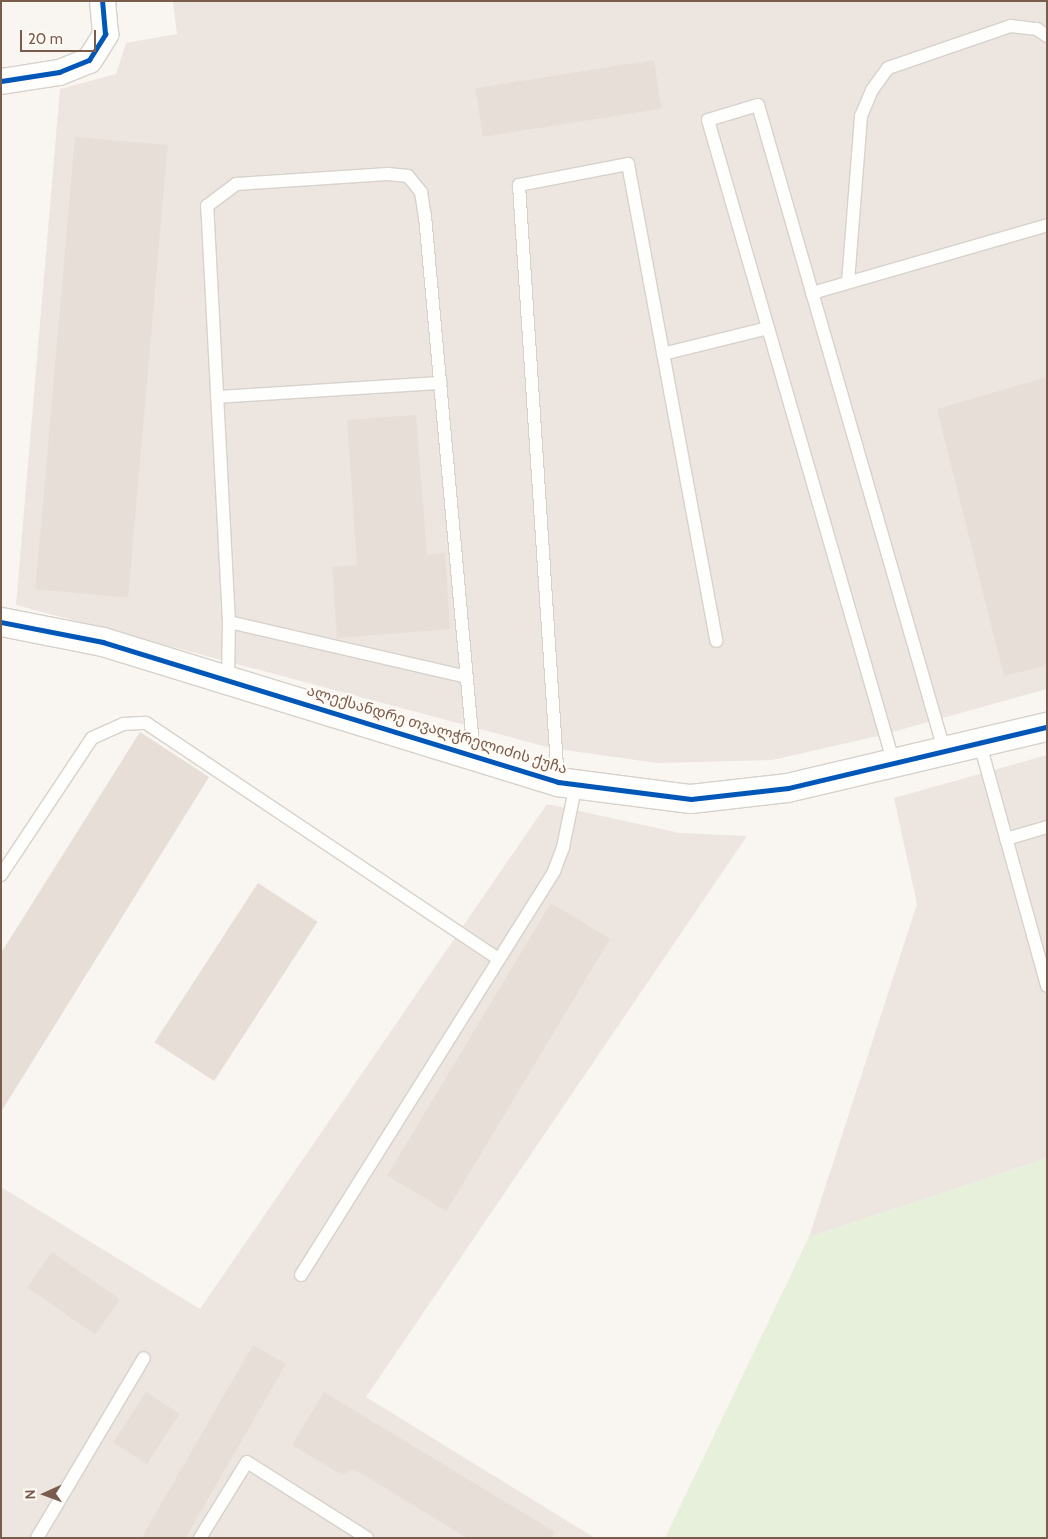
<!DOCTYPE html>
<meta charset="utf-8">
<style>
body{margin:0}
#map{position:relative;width:1048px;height:1539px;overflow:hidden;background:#f9f5f0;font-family:Cabin,"Noto Sans Georgian",sans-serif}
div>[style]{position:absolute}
.industrial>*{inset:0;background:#ede5e0}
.green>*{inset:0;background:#e7f0db}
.building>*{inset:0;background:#e6ded7;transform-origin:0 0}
.roads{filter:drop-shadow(1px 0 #d7d1cb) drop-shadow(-1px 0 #d7d1cb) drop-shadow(0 1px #d7d1cb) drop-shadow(0 -1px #d7d1cb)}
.lane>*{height:12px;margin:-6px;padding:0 6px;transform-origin:6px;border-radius:6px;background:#fefefd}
.street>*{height:25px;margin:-12.5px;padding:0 12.5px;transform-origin:12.5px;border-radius:12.5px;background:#fefefd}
.secondary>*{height:28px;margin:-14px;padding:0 14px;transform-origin:14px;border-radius:14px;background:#fefefd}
.cycleway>*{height:5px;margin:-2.5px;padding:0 2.5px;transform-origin:2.5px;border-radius:2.5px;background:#0057b8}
span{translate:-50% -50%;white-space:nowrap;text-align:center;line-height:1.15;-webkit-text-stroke:4.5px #fffaf3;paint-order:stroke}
.street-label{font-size:15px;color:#7a5c4d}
.frame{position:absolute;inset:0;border:2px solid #7a5c4d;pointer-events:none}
.north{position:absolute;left:20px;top:1469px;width:50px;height:50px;-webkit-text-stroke:4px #fffaf3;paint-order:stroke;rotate:268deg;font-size:14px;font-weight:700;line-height:20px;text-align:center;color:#7a5c4d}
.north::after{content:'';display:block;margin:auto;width:18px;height:22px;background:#7a5c4d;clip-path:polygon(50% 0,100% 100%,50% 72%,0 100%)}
.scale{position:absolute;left:20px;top:30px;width:76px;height:22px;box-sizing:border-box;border:2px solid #7a5c4d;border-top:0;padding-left:6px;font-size:15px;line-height:18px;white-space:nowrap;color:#7a5c4d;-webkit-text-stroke:4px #fffaf3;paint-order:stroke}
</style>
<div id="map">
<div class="industrial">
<div style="clip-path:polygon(173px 1px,1047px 1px,1047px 689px,878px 736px,772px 760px,657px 763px,551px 748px,16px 605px,60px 89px,116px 74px,126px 43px,177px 34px)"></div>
<div style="clip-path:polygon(1047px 755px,1047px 1158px,809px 1237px,917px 904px,894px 798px)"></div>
<div style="clip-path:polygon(547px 804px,680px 833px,747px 836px,366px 1397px,595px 1538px,1px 1538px,1px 1187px,200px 1309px)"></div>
</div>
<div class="green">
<div style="clip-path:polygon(1047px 1158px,1047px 1538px,665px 1538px,809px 1237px)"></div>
</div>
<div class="building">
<div style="left:654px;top:60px;width:49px;height:181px;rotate:81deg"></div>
<div style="left:75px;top:137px;width:93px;height:454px;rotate:5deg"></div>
<div style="clip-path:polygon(1047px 377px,1047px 665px,1004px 676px,937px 409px)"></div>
<div style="clip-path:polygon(416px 415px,427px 555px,445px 553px,450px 629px,337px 638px,332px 567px,357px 565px,347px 420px)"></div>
<div style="clip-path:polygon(140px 732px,209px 777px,1px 1112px,1px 953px)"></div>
<div style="left:258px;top:883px;width:71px;height:190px;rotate:33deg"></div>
<div style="left:551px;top:903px;width:69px;height:318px;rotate:31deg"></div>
<div style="left:52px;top:1252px;width:83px;height:43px;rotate:35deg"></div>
<div style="left:253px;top:1345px;width:38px;height:226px;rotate:30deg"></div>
<div style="left:146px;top:1392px;width:40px;height:60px;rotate:33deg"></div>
<div style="clip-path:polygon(324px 1392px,555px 1532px,551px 1538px,467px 1538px,354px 1469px,342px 1475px,292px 1445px)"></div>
</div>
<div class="roads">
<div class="lane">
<div style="left:848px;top:282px;width:167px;rotate:-85.5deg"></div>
<div style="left:861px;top:116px;width:28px;rotate:-67deg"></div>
<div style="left:872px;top:90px;width:27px;rotate:-54deg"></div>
<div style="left:888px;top:68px;width:130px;rotate:-18.9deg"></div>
<div style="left:1011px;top:26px;width:26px;rotate:7deg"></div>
<div style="left:1037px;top:29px;width:12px;rotate:35deg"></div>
<div style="left:812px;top:293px;width:245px;rotate:-16.1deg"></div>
<div style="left:663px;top:354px;width:108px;rotate:-13.9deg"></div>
<div style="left:217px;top:397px;width:224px;rotate:-3.6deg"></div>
<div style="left:229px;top:622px;width:244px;rotate:13deg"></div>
<div style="left:228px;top:679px;width:57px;rotate:-89deg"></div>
<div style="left:229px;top:622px;width:417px;rotate:-93deg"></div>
<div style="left:207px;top:206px;width:36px;rotate:-37deg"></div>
<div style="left:236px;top:184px;width:152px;rotate:-3.8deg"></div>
<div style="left:388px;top:174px;width:20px;rotate:6deg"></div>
<div style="left:408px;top:176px;width:21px;rotate:51deg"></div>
<div style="left:421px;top:192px;width:24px;rotate:81deg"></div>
<div style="left:425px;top:216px;width:542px;rotate:84.82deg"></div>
<div style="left:980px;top:744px;width:251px;rotate:74.5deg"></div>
<div style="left:894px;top:764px;width:670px;rotate:-106.11deg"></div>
<div style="left:708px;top:120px;width:52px;rotate:-16.7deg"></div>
<div style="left:758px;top:105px;width:674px;rotate:73.9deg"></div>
<div style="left:558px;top:782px;width:598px;rotate:-93.74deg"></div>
<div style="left:519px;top:185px;width:111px;rotate:-10.9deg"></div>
<div style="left:628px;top:164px;width:485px;rotate:79.5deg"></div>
<div style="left:1006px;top:839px;width:43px;rotate:-16.3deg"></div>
<div style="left:1px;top:875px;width:164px;rotate:-56.4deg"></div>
<div style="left:92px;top:738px;width:35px;rotate:-24deg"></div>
<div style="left:124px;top:724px;width:22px;rotate:-3deg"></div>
<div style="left:146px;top:723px;width:424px;rotate:33.8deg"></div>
<div style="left:301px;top:1275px;width:477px;rotate:-57.9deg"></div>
<div style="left:554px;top:871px;width:26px;rotate:-69deg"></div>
<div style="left:563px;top:847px;width:64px;rotate:-78.3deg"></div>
<div style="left:37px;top:1538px;width:209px;rotate:-59.3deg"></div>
<div style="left:200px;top:1538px;width:89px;rotate:-58.3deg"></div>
<div style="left:247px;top:1462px;width:142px;rotate:32.3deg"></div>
</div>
<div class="street">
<div style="left:1px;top:81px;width:59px;rotate:-8.8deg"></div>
<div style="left:59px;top:72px;width:32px;rotate:-22deg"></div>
<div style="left:89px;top:60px;width:31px;rotate:-58deg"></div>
<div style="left:105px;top:34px;width:33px;rotate:-95deg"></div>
</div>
<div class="secondary">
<div style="left:1px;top:622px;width:104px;rotate:11.1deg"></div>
<div style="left:103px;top:642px;width:476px;rotate:17.1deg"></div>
<div style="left:558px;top:782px;width:134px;rotate:7.3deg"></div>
<div style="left:691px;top:799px;width:98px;rotate:-6.5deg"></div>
<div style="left:788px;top:788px;width:266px;rotate:-13.3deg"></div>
</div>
</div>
<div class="cycleway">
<div style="left:1px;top:81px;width:59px;rotate:-8.8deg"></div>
<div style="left:59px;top:72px;width:32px;rotate:-22deg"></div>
<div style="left:89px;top:60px;width:31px;rotate:-58deg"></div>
<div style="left:105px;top:34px;width:33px;rotate:-95deg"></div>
<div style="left:1px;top:622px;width:104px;rotate:11.1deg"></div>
<div style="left:103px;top:642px;width:476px;rotate:17.1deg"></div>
<div style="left:558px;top:782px;width:134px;rotate:7.3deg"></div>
<div style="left:691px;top:799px;width:98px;rotate:-6.5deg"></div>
<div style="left:788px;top:788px;width:266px;rotate:-13.3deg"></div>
</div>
<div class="street-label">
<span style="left:437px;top:730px;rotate:17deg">ალექსანდრე თვალჭრელიძის ქუჩა</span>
</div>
<div class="frame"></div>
<div class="north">N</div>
<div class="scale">20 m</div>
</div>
